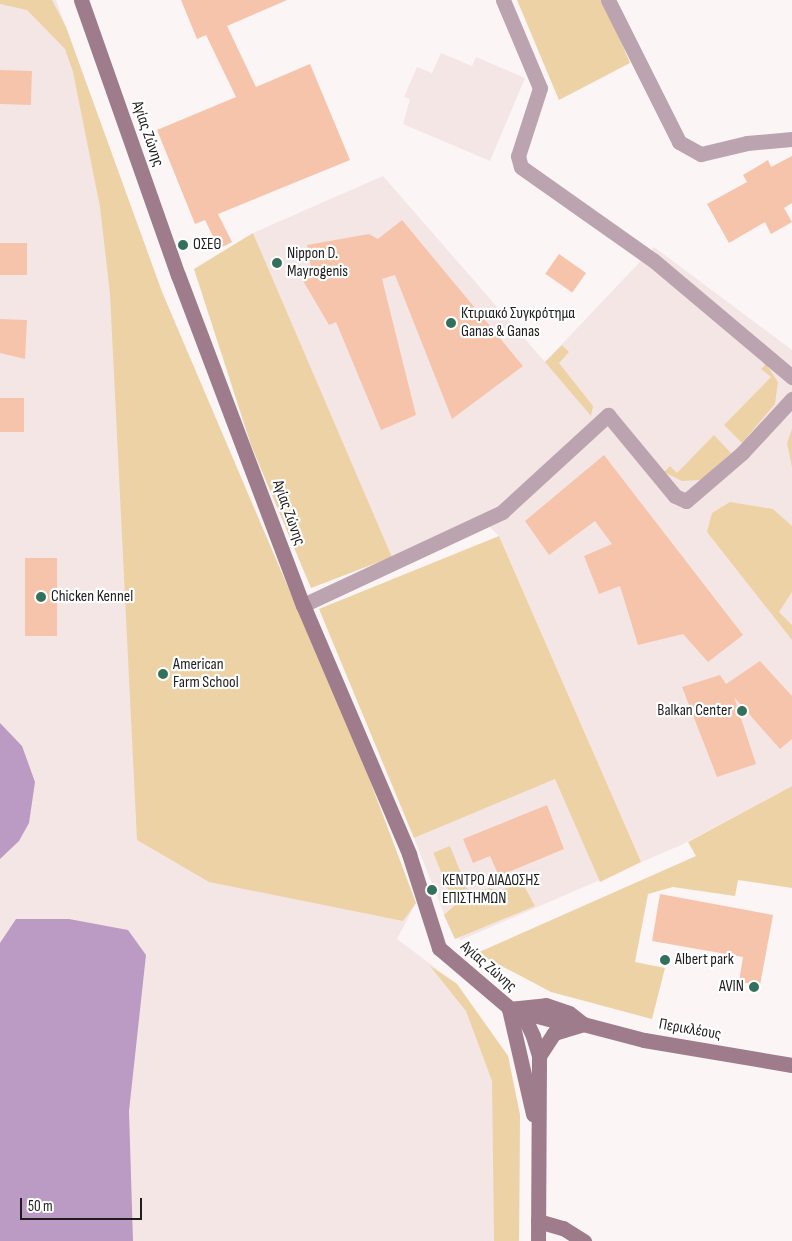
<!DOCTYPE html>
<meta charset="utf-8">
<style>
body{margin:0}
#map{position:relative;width:792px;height:1241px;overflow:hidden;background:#fbf5f5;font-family:"Sofia Sans Condensed",sans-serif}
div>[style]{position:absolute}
.built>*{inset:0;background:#f5e6e6}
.green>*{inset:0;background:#edd2a6;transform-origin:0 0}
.water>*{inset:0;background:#bb9bc3}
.building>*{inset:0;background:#f6c4aa;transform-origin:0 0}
.street>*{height:15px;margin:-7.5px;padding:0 7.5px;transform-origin:7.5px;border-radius:7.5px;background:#bba4af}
.secondary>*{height:15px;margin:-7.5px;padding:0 7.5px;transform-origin:7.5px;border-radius:7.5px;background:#9e7c8c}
.dots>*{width:14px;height:14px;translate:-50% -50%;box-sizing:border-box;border:2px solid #fff;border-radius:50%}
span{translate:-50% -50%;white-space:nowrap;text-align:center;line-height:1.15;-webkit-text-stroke:4.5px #fff;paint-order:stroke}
.street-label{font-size:16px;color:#1f1d1d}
.poi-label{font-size:16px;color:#1f1d1d}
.left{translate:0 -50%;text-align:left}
.right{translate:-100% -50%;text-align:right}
.scale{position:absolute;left:20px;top:1198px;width:122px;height:22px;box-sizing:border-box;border:2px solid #1f1d1d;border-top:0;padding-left:6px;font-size:15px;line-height:18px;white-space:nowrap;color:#1f1d1d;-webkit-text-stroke:4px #fff;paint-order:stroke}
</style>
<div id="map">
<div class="built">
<div style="clip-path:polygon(0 0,56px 0,162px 292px,416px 903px,397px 939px,457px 984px,508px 1056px,520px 1115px,519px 1241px,0 1241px)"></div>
<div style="clip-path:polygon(441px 53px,472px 66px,476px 57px,525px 78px,490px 161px,403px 124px,410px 99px,404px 97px,417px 67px,432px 73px)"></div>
<div style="clip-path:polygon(383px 176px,545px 362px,654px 247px,792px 350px,792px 786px,681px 845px,461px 940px,452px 934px,414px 838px,597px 761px,499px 536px,486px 523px,392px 557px,253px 233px)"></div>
</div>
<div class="green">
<div style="clip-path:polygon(0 0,52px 0,66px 27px,162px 292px,366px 770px,416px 903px,403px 921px,209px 882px,137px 840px,110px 294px,100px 207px,73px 72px,65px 49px,27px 10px,0 4px)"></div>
<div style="clip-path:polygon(517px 0,603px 0,630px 63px,559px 100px)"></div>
<div style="clip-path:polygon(253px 233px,392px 557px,311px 588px,251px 445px,194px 269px)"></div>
<div style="clip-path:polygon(562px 345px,569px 352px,559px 363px,593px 406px,591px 416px,545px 362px)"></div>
<div style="clip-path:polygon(766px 364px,778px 382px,775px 404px,742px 443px,724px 425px,771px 377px,761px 369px)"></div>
<div style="clip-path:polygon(792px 429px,792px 467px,787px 443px)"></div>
<div style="clip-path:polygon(714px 435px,731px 453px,701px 480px,682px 481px,664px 472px,670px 466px,677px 473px)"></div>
<div style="clip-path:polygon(730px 502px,773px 509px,792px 526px,792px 592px,779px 612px,792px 625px,792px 640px,707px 532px,712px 513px)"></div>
<div style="clip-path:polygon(499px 536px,641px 862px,600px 882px,555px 779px,414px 838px,319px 609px)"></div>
<div style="clip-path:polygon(792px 786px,792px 888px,738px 880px,735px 896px,673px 887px,648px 894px,635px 962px,665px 968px,652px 1019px,551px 992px,477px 953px,696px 856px,688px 842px)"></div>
<div style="left:450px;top:846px;width:48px;height:18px;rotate:68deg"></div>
<div style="clip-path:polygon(522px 882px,535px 906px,455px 939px,444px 915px,456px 904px,489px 888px,499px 891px)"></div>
<div style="clip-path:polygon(430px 966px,457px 984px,508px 1056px,520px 1115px,519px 1241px,494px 1241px,492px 1081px,466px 1011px)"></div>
</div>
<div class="water">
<div style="clip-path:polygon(0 723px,22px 746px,35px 782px,29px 823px,19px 841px,0 859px)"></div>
<div style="clip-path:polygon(16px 919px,69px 919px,128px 930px,146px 955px,129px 1111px,133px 1241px,0 1241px,0 943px)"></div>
</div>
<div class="building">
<div style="clip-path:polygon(181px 0,287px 0,227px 26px,256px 87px,310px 64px,350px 160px,218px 214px,232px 242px,219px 249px,205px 220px,195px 224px,157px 130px,236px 97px,206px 35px,197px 39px)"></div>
<div style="left:0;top:70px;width:32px;height:34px;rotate:2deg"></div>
<div style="clip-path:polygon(792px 156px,792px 203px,784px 208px,792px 222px,771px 234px,765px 222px,729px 243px,707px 204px,747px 182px,743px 175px,768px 160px,771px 167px)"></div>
<div style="clip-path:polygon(402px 220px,523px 366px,452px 419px,395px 275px,382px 279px,416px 415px,381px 430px,336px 322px,329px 325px,299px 274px,311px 268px,307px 245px,369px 234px,378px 239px)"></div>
<div style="left:0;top:243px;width:27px;height:32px"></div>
<div style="left:559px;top:254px;width:33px;height:24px;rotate:35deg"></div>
<div style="clip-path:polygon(0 319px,27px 320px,25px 359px,0 353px)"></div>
<div style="left:0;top:398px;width:24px;height:34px"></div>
<div style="clip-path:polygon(604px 455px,743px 635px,708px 662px,683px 634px,638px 645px,620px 586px,599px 594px,584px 556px,612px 544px,595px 521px,549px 555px,525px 521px)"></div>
<div style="left:25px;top:558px;width:32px;height:78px"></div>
<div style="clip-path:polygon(760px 661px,792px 696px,792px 739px,780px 749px,734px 697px,756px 764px,717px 777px,682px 687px,720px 675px,726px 684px)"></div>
<div style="clip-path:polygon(547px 805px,564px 849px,499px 876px,490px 856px,473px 863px,463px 839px)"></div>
<div style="clip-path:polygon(660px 894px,773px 915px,760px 985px,739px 982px,743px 957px,652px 941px)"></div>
</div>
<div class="street">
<div style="left:503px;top:0;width:95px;rotate:67.2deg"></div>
<div style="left:540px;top:88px;width:71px;rotate:107.9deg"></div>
<div style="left:518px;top:156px;width:11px;rotate:75deg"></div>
<div style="left:521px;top:167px;width:161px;rotate:35.2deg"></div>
<div style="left:653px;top:260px;width:182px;rotate:40.1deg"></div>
<div style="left:608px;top:0;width:159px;rotate:63.4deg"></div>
<div style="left:679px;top:142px;width:25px;rotate:29deg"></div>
<div style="left:701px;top:154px;width:47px;rotate:-13.4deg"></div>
<div style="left:747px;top:143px;width:45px;rotate:-5.1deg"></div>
<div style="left:303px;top:605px;width:220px;rotate:-25deg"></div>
<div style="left:502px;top:512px;width:144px;rotate:-42.5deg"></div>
<div style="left:608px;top:415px;width:105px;rotate:50.4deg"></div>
<div style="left:675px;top:496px;width:12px;rotate:24deg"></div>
<div style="left:686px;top:501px;width:74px;rotate:-40.6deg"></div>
<div style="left:742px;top:453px;width:74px;rotate:-47.2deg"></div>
</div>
<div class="secondary">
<div style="left:81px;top:0;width:292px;rotate:70.6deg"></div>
<div style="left:178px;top:275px;width:353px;rotate:69.3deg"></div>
<div style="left:303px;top:605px;width:271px;rotate:66.9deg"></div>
<div style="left:409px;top:854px;width:99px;rotate:72.3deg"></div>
<div style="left:439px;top:948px;width:116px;rotate:40.4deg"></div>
<div style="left:527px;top:1023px;width:14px;rotate:65deg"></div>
<div style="left:533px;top:1036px;width:21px;rotate:73deg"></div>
<div style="left:539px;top:1056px;width:185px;rotate:90.3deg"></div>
<div style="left:509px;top:1009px;width:108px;rotate:77.1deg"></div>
<div style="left:509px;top:1009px;width:37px;rotate:-6deg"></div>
<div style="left:546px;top:1005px;width:24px;rotate:19deg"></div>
<div style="left:569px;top:1013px;width:18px;rotate:38deg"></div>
<div style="left:515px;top:1010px;width:58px;rotate:15deg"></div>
<div style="left:539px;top:1056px;width:27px;rotate:-57deg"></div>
<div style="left:554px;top:1033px;width:30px;rotate:-17deg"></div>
<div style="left:583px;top:1024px;width:63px;rotate:14.7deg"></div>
<div style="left:644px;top:1040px;width:150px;rotate:9.6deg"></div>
<div style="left:538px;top:1221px;width:26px;rotate:16deg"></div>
<div style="left:563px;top:1228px;width:25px;rotate:32deg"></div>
</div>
<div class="dots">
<div style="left:183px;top:245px;background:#34715d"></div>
<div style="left:277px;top:263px;background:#34715d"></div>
<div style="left:451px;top:323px;background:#34715d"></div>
<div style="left:41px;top:597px;background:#34715d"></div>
<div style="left:163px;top:674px;background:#34715d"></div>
<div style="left:742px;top:711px;background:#34715d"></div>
<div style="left:432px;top:890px;background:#34715d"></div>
<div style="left:665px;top:960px;background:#34715d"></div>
<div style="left:754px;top:987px;background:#34715d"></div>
</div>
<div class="street-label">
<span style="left:147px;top:134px;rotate:71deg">Αγίας Ζώνης</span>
<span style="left:288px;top:513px;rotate:70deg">Αγίας Ζώνης</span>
<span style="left:488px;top:967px;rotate:41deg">Αγίας Ζώνης</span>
<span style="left:690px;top:1030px;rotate:10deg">Περικλέους</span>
</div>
<div class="poi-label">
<span class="left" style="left:193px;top:245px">ΟΣΕΘ</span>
<span class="left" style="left:287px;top:263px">Nippon D.<br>Mayrogenis</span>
<span class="left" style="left:461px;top:323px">Κτιριακό Συγκρότημα<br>Ganas &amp; Ganas</span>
<span class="left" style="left:51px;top:597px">Chicken Kennel</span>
<span class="left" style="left:173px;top:674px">American<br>Farm School</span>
<span class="right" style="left:732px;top:711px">Balkan Center</span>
<span class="left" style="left:442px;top:890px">ΚΕΝΤΡΟ ΔΙΑΔΟΣΗΣ<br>ΕΠΙΣΤΗΜΩΝ</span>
<span class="left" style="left:675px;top:960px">Albert park</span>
<span class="right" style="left:744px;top:987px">AVIN</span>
</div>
<div class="scale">50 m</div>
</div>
